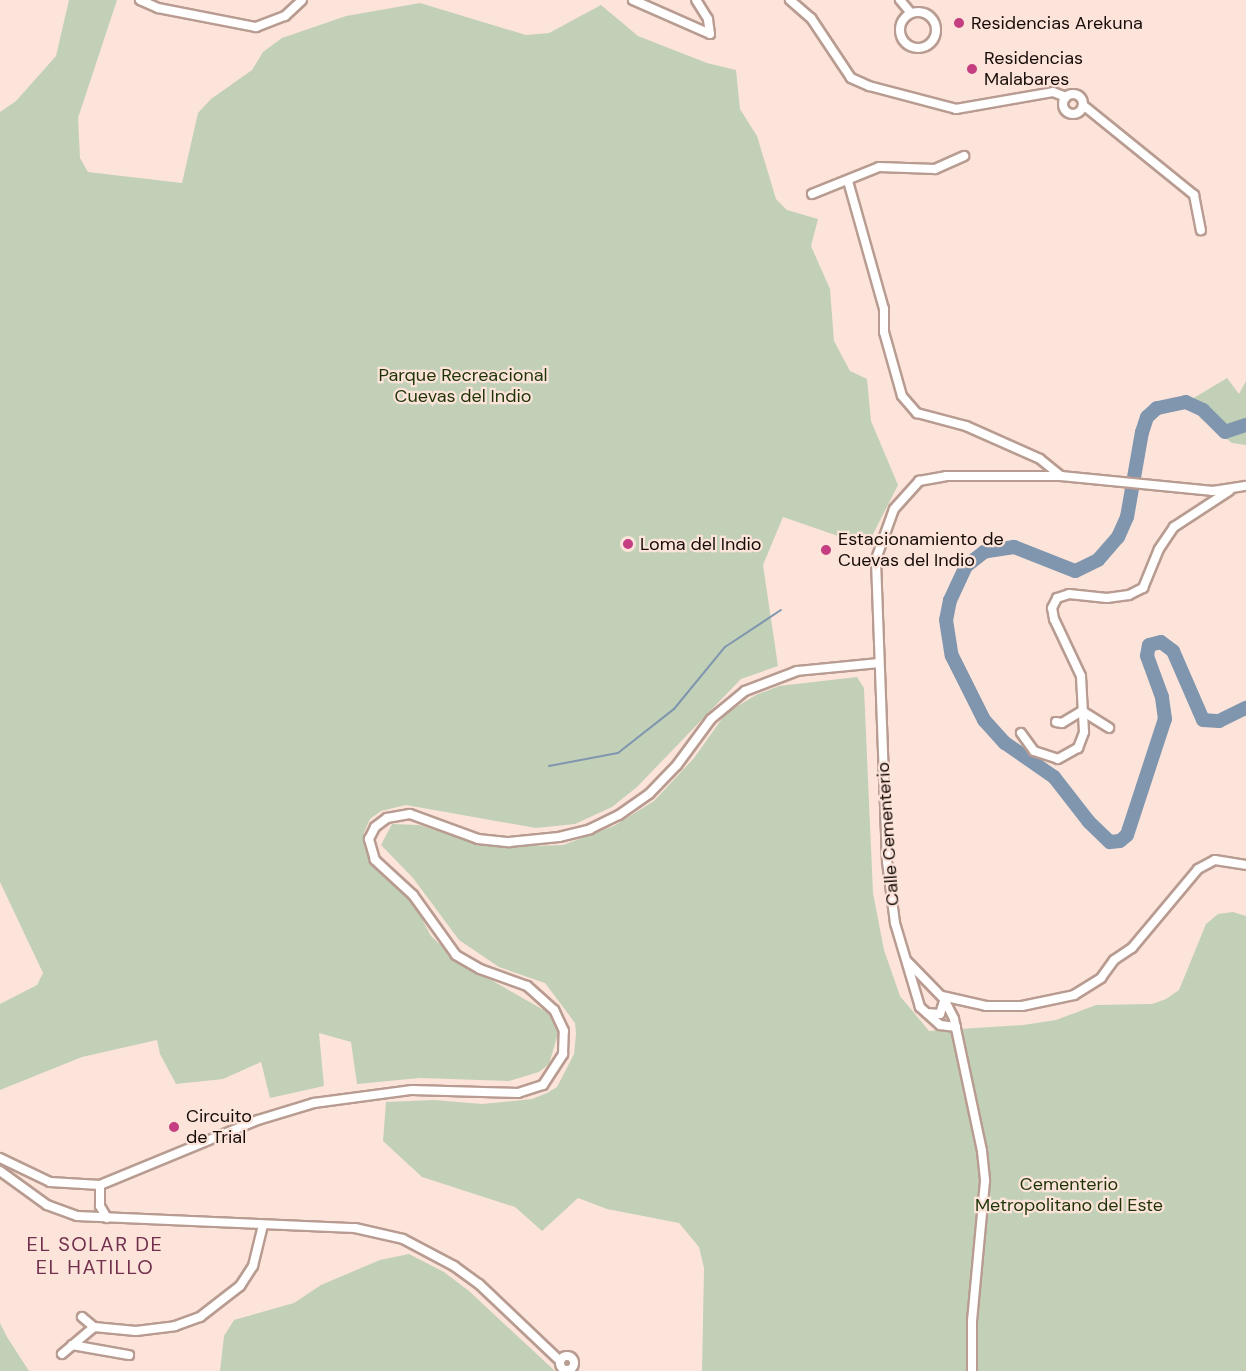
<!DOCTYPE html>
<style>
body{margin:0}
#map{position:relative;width:1246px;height:1371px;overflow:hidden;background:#fde4da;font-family:"DM Sans",sans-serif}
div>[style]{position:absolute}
.green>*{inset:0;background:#c2d0b8}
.stream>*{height:2px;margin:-1px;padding:0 1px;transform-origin:1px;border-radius:1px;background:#7f96ae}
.river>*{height:14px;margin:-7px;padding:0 7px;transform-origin:7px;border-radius:7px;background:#7f96ae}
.roads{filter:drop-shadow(2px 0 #b99c91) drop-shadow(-2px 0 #b99c91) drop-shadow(0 2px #b99c91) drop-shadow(0 -2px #b99c91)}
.minor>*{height:8px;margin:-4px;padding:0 4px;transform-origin:4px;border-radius:4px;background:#fff}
.minor>.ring{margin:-4px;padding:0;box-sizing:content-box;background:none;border:8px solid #fff;border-radius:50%}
.dots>*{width:16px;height:16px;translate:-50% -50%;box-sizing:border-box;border:3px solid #fde4da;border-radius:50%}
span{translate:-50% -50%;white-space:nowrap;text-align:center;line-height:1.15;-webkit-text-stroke:4.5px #fde4da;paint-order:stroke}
.poi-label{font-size:18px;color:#160c08}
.left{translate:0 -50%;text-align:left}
.park-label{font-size:18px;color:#1e3407}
.street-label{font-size:18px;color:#160c08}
.neighbourhood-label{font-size:20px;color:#722f4e;letter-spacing:1.5px}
</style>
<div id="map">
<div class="green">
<div style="clip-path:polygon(69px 0,117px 0,78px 118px,80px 158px,88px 172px,182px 183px,198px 113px,211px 99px,252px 70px,263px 52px,282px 38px,346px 16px,420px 3px,526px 35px,549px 33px,601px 5px,638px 36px,707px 63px,736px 70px,740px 109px,757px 136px,776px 199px,787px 210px,818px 219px,811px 246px,830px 289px,834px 341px,850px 371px,867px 379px,871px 421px,898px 485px,867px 546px,783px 517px,763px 565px,778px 666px,741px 679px,637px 787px,612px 807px,575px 824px,536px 828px,406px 805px,381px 811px,370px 819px,363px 835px,368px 854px,415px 906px,431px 936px,456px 960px,549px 1013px,558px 1034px,549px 1064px,539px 1072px,509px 1081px,420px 1078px,357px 1084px,351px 1042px,319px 1033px,324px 1086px,270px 1098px,261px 1062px,223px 1079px,176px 1084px,160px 1054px,157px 1040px,82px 1057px,0 1090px,0 1004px,37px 985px,43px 973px,0 882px,0 112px,16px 101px,56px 56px)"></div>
<div style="clip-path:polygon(1227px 378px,1239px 394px,1246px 381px,1246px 445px,1232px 443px,1200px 418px,1192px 399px)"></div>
<div style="clip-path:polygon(857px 677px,864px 688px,873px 893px,884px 950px,900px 996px,929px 1031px,1023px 1025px,1056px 1020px,1096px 1005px,1152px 1004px,1166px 999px,1179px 990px,1206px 924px,1218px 914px,1233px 912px,1246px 916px,1246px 1371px,702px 1371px,704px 1268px,699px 1247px,679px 1223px,607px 1209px,578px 1198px,542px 1231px,515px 1207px,422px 1177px,383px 1141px,386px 1102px,434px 1100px,482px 1104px,532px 1099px,547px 1093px,557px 1087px,574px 1054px,576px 1034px,575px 1023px,545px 983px,499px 967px,459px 940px,413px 878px,381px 845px,392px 824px,419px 825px,493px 847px,563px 845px,614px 826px,654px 801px,694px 758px,726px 713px,756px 695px,779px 686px)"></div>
<div style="clip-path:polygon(409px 1254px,444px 1272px,469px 1291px,555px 1371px,220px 1371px,224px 1336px,234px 1320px,294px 1303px,321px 1285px,380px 1260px)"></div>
<div style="clip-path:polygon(0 1323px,7px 1337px,29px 1371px,0 1371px)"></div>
</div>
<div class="stream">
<div style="left:549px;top:766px;width:70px;rotate:-10.7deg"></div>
<div style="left:618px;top:753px;width:71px;rotate:-38.2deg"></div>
<div style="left:674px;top:709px;width:80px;rotate:-50.6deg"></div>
<div style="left:725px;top:647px;width:67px;rotate:-33.5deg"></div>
</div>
<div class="river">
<div style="left:1246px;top:425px;width:22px;rotate:162deg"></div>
<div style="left:1225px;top:432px;width:31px;rotate:-135deg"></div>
<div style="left:1203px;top:410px;width:19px;rotate:-155deg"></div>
<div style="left:1186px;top:402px;width:30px;rotate:168deg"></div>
<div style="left:1157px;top:408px;width:13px;rotate:138deg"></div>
<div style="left:1147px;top:417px;width:16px;rotate:108deg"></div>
<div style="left:1142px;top:432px;width:86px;rotate:100deg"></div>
<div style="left:1127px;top:517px;width:22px;rotate:114deg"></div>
<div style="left:1118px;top:537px;width:30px;rotate:131deg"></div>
<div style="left:1098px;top:560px;width:25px;rotate:154deg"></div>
<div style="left:1075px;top:571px;width:66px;rotate:-158.5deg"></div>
<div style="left:1014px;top:547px;width:30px;rotate:171deg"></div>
<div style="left:984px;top:552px;width:23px;rotate:142deg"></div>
<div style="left:966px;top:566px;width:38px;rotate:115deg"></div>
<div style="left:950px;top:600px;width:20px;rotate:101deg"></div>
<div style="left:946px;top:620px;width:36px;rotate:81deg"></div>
<div style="left:952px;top:656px;width:72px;rotate:63.4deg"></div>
<div style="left:984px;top:720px;width:31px;rotate:48deg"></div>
<div style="left:1005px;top:743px;width:60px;rotate:34.8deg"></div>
<div style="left:1054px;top:777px;width:57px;rotate:52.1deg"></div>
<div style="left:1089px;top:822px;width:29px;rotate:44deg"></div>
<div style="left:1110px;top:842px;width:10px;rotate:-6deg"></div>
<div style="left:1120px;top:841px;width:9px;rotate:-41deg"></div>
<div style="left:1127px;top:835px;width:122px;rotate:-71.9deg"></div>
<div style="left:1165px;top:719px;width:22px;rotate:-98deg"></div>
<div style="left:1162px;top:697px;width:44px;rotate:-110.1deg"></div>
<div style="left:1147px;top:656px;width:11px;rotate:-80deg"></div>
<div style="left:1149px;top:645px;width:12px;rotate:-14deg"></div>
<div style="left:1161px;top:642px;width:15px;rotate:37deg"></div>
<div style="left:1173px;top:651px;width:75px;rotate:66.5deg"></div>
<div style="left:1203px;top:720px;width:16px;rotate:4deg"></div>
<div style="left:1219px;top:721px;width:30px;rotate:-26deg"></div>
</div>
<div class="roads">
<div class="minor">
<div style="left:140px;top:0;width:20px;rotate:24deg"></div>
<div style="left:158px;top:8px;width:100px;rotate:11deg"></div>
<div style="left:256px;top:27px;width:31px;rotate:-21deg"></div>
<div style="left:285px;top:16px;width:23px;rotate:-43deg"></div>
<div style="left:633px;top:0;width:84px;rotate:23.8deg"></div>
<div style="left:710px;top:34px;width:15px;rotate:-98deg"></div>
<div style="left:708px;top:19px;width:22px;rotate:-122deg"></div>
<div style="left:790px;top:0;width:28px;rotate:41deg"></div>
<div style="left:811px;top:18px;width:72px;rotate:56.3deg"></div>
<div style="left:851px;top:78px;width:20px;rotate:24deg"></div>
<div style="left:869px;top:86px;width:90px;rotate:14.8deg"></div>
<div style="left:956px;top:109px;width:98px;rotate:-9.9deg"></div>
<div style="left:1053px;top:92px;width:14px;rotate:21deg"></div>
<div style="left:900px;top:0;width:17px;rotate:50deg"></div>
<div class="ring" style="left:900px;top:12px;width:28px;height:28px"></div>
<div class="ring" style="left:1063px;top:94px;width:12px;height:12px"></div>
<div style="left:1083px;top:105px;width:143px;rotate:39deg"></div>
<div style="left:1194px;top:195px;width:36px;rotate:79deg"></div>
<div style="left:848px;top:181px;width:133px;rotate:74.3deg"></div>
<div style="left:884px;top:309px;width:23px;rotate:90deg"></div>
<div style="left:884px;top:332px;width:66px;rotate:74.3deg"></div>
<div style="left:902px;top:396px;width:23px;rotate:49deg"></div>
<div style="left:917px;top:413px;width:51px;rotate:14.9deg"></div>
<div style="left:966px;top:426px;width:81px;rotate:24deg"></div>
<div style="left:1040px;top:459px;width:27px;rotate:39deg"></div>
<div style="left:812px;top:194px;width:72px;rotate:-21.9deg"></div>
<div style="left:879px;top:167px;width:56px;rotate:2deg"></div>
<div style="left:935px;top:169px;width:32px;rotate:-24deg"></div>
<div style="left:1056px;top:722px;width:6px;rotate:9deg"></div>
<div style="left:1062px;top:723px;width:23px;rotate:-31deg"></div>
<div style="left:1082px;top:711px;width:32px;rotate:32deg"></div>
<div style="left:1021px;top:733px;width:22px;rotate:54deg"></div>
<div style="left:1034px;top:751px;width:25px;rotate:18deg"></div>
<div style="left:1058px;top:759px;width:23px;rotate:-29deg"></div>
<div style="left:1078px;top:748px;width:17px;rotate:-69deg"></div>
<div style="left:1084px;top:732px;width:56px;rotate:-93.1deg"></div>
<div style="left:1081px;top:676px;width:63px;rotate:-115.3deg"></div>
<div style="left:1054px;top:619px;width:11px;rotate:-100deg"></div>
<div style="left:1052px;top:608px;width:11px;rotate:-63deg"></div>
<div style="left:1057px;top:598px;width:13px;rotate:-18deg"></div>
<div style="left:1069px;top:594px;width:38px;rotate:6deg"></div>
<div style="left:1107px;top:598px;width:22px;rotate:-8deg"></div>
<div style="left:1129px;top:595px;width:16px;rotate:-27deg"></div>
<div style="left:1143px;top:588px;width:42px;rotate:-67.7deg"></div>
<div style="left:1159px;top:549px;width:27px;rotate:-56deg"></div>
<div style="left:1174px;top:527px;width:66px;rotate:-33.2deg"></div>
<div style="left:908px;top:962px;width:52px;rotate:45.8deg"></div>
<div style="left:944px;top:999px;width:22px;rotate:63deg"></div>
<div style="left:954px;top:1019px;width:135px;rotate:78deg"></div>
<div style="left:982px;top:1151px;width:30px;rotate:84deg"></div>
<div style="left:985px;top:1181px;width:141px;rotate:95.3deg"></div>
<div style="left:972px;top:1321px;width:50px;rotate:90deg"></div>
<div style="left:942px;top:996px;width:45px;rotate:12.8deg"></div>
<div style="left:986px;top:1006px;width:36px"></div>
<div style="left:1022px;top:1006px;width:53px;rotate:-11.9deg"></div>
<div style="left:1074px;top:995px;width:32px;rotate:-32deg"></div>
<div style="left:1101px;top:978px;width:22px;rotate:-54deg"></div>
<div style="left:1114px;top:960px;width:22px;rotate:-34deg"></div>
<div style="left:1132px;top:948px;width:103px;rotate:-50.1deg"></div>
<div style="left:1198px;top:869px;width:19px;rotate:-28deg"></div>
<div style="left:1215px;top:860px;width:31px;rotate:9deg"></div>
<div style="left:927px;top:1013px;width:13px;rotate:4deg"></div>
<div style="left:940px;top:1014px;width:14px;rotate:-73deg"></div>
<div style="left:956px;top:1027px;width:16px;rotate:-173deg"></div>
<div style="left:940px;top:1025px;width:27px;rotate:-138deg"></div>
<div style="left:920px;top:1007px;width:88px;rotate:-106.6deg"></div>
<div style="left:895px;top:923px;width:63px;rotate:-97.4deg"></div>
<div style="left:887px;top:861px;width:302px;rotate:-92.1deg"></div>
<div style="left:876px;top:559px;width:53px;rotate:-70.2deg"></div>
<div style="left:894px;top:509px;width:38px;rotate:-48deg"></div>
<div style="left:919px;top:481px;width:27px;rotate:-10deg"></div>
<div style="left:946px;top:476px;width:115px"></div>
<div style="left:1061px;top:476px;width:153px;rotate:5.6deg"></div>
<div style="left:1213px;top:491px;width:33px;rotate:-9deg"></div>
<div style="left:0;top:1158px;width:55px;rotate:25.6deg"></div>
<div style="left:50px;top:1182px;width:50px;rotate:3.4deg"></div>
<div style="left:100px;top:1185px;width:171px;rotate:-22.4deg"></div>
<div style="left:258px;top:1120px;width:59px;rotate:-16.9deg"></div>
<div style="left:314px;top:1103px;width:99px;rotate:-7.6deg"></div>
<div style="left:412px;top:1090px;width:106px;rotate:1.6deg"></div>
<div style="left:518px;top:1093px;width:26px;rotate:-18deg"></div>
<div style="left:543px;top:1085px;width:37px;rotate:-57deg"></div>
<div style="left:563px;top:1054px;width:23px;rotate:-88deg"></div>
<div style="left:564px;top:1031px;width:23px;rotate:-115deg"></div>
<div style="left:554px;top:1010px;width:36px;rotate:-138deg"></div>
<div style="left:527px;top:986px;width:50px;rotate:-160.1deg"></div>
<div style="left:480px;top:969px;width:28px;rotate:-150deg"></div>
<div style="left:456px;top:955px;width:74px;rotate:-125.6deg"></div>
<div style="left:413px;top:895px;width:52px;rotate:-137.4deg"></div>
<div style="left:375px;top:860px;width:22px;rotate:-106deg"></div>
<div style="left:369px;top:839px;width:13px;rotate:-63deg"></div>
<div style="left:375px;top:827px;width:15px;rotate:-37deg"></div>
<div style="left:387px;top:818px;width:23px;rotate:-10deg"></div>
<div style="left:410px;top:814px;width:72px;rotate:20.2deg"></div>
<div style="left:478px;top:839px;width:31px;rotate:6deg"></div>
<div style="left:509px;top:842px;width:50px;rotate:-5.7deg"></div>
<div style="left:559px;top:837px;width:32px;rotate:-14deg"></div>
<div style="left:590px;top:829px;width:32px;rotate:-26deg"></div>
<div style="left:619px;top:815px;width:37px;rotate:-35deg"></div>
<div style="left:649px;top:794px;width:40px;rotate:-46deg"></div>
<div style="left:677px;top:765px;width:57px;rotate:-53.5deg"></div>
<div style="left:711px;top:719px;width:44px;rotate:-39.5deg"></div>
<div style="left:745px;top:691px;width:56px;rotate:-21deg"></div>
<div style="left:797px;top:671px;width:81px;rotate:-5.6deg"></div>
<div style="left:0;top:1171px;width:58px;rotate:35.9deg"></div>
<div style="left:47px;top:1205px;width:32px;rotate:20deg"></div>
<div style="left:77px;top:1216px;width:278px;rotate:2.5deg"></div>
<div style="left:355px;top:1228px;width:49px;rotate:12.9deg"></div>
<div style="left:403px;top:1239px;width:58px;rotate:27.9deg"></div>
<div style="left:454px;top:1266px;width:31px;rotate:36deg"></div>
<div style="left:479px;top:1284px;width:112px;rotate:43.5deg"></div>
<div style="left:100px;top:1185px;width:21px;rotate:90deg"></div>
<div style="left:100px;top:1206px;width:14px;rotate:60deg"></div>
<div style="left:82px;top:1317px;width:16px;rotate:40deg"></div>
<div style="left:94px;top:1327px;width:42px;rotate:5.4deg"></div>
<div style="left:136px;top:1331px;width:39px;rotate:-7deg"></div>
<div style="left:175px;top:1326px;width:27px;rotate:-20deg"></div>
<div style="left:200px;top:1317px;width:51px;rotate:-37.8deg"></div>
<div style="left:240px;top:1286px;width:24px;rotate:-57deg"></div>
<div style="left:253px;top:1266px;width:42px;rotate:-76.3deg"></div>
<div style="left:72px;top:1345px;width:58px;rotate:10deg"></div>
<div style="left:62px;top:1354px;width:42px;rotate:-40.2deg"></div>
<div class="ring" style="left:560px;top:1356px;width:6px;height:6px"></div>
</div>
</div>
<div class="dots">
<div style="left:959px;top:23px;background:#c43e81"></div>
<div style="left:972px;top:69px;background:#c43e81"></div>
<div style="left:628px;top:544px;background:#c43e81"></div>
<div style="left:826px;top:550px;background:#c43e81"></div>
<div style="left:174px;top:1127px;background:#c43e81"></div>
</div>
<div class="poi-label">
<span class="left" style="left:971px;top:23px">Residencias Arekuna</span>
<span class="left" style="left:984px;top:69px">Residencias<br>Malabares</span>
<span class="left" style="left:838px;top:550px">Estacionamiento de<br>Cuevas del Indio</span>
<span class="left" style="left:640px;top:544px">Loma del Indio</span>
<span class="left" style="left:186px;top:1127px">Circuito<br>de Trial</span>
</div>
<div class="park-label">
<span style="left:463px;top:386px">Parque Recreacional<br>Cuevas del Indio</span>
<span style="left:1069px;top:1195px">Cementerio<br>Metropolitano del Este</span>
</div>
<div class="street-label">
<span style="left:888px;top:834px;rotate:-94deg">Calle Cementerio</span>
</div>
<div class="neighbourhood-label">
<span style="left:95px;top:1256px">EL SOLAR DE<br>EL HATILLO</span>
</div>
</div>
